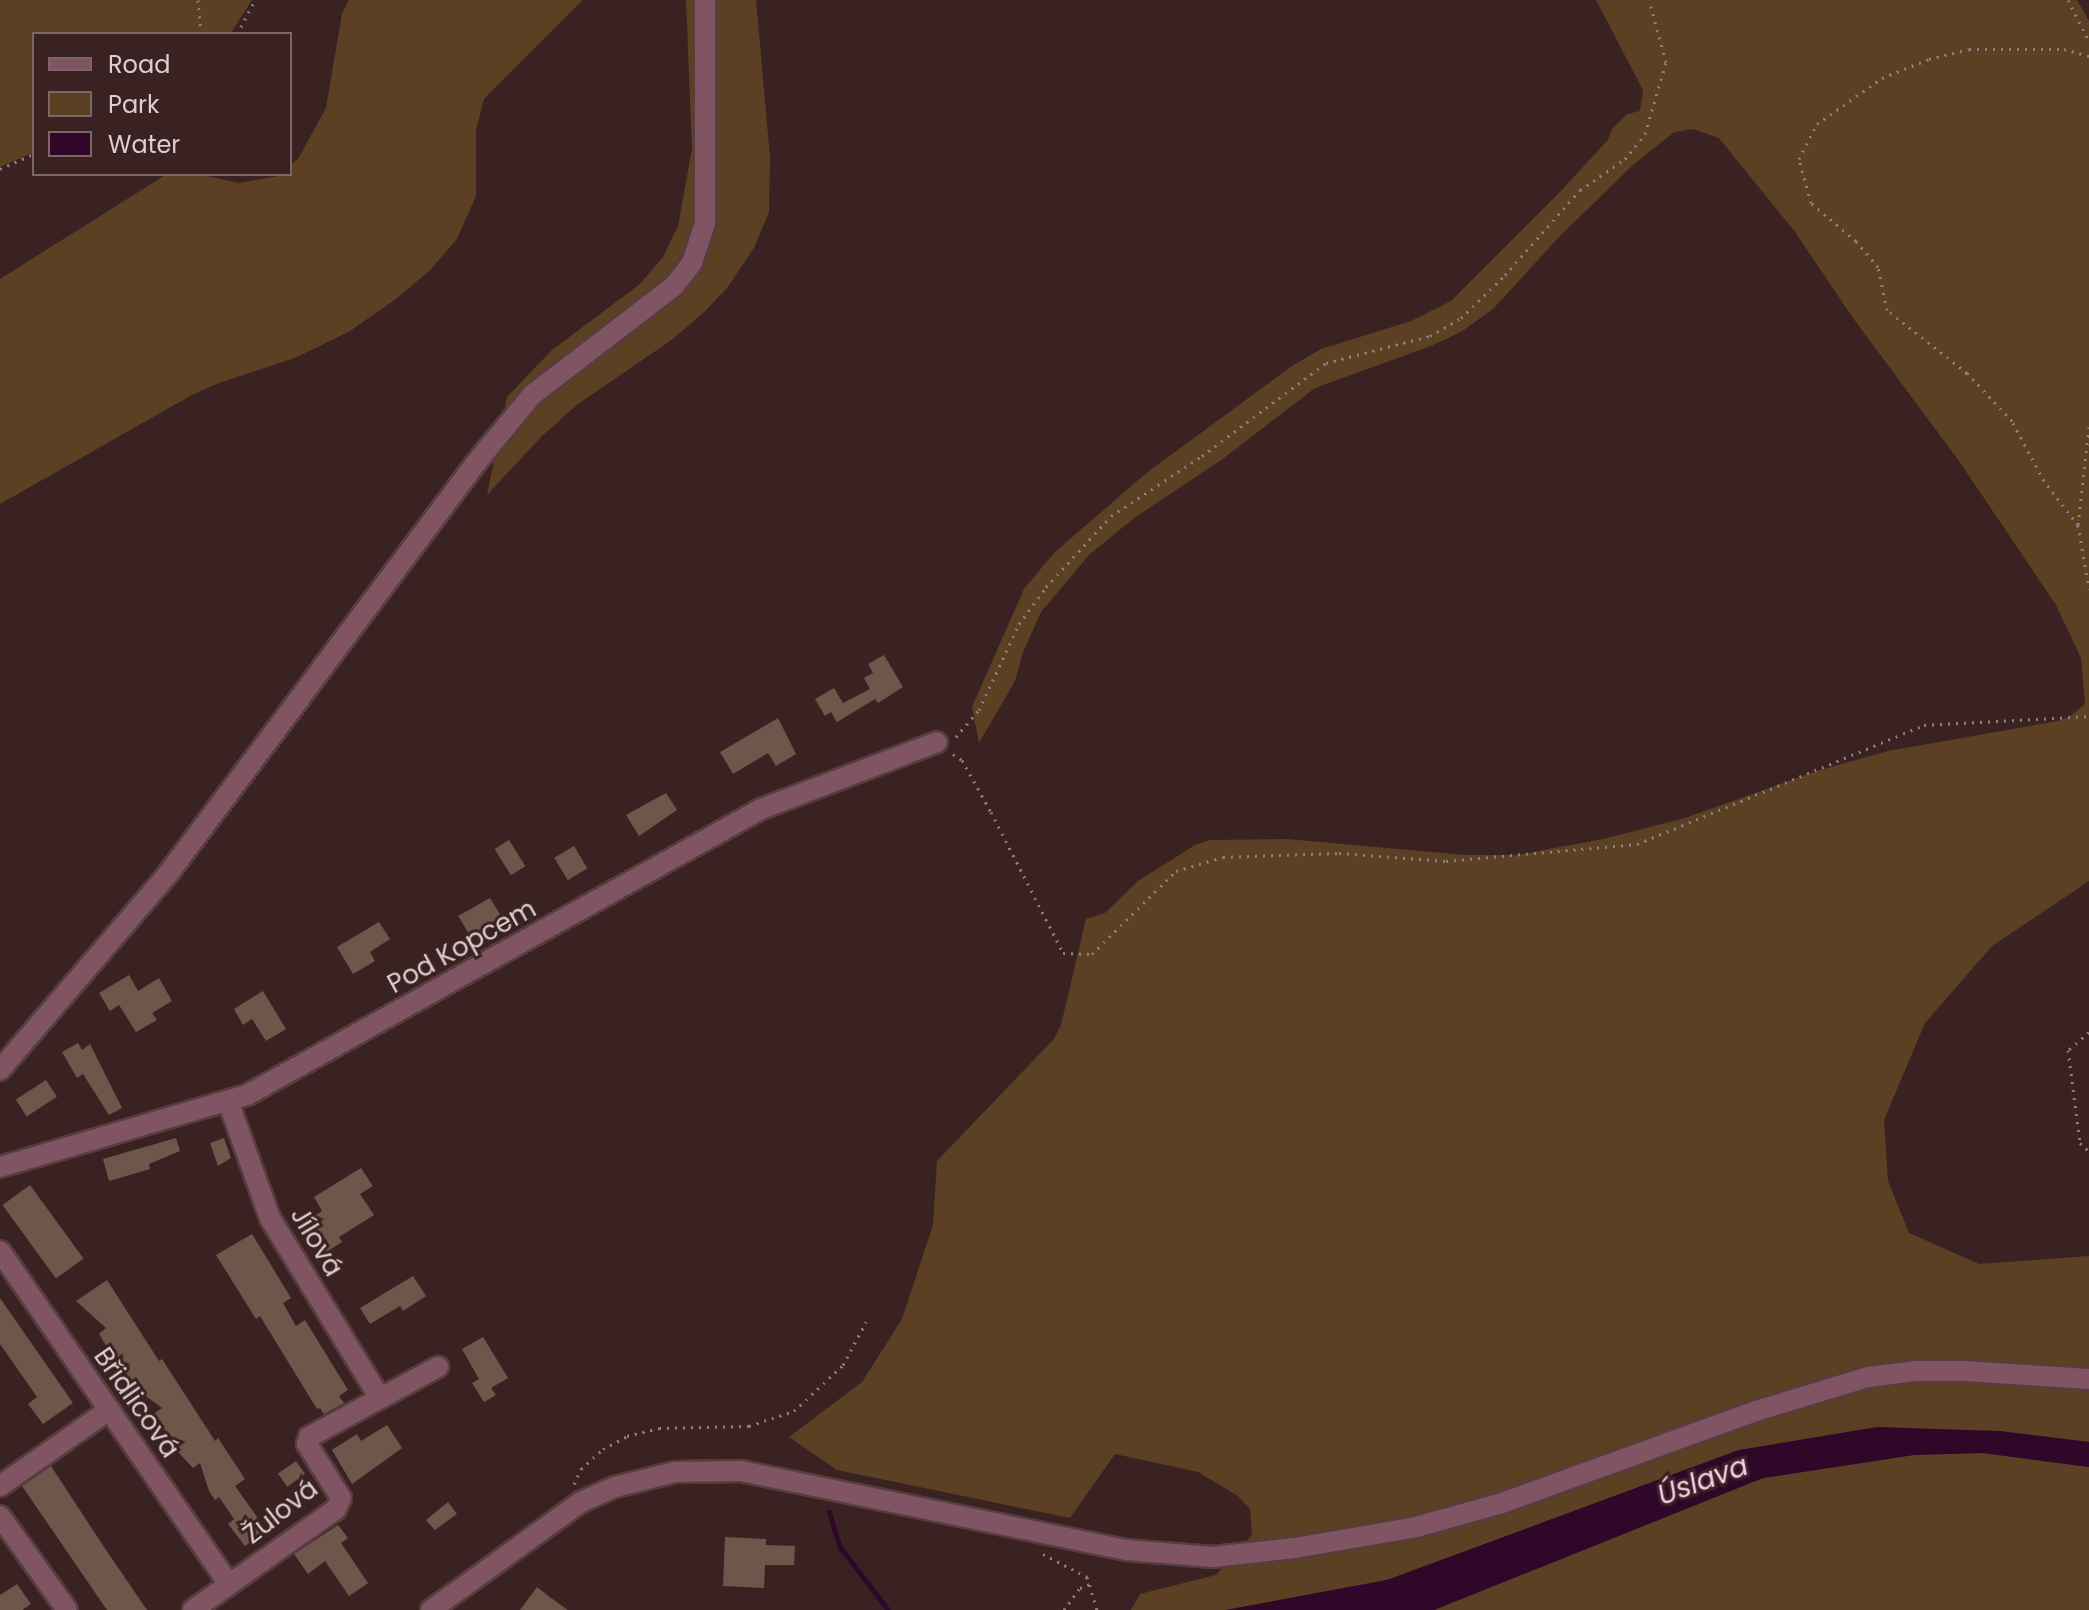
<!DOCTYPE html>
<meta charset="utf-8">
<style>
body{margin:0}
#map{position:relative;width:2089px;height:1610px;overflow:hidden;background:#3b2222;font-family:Poppins,sans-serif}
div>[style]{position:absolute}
.green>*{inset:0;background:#5b4024}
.water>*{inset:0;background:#300729}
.stream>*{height:5px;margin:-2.5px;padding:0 2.5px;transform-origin:2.5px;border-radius:2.5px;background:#300729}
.building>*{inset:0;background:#6f564b;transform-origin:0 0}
.path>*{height:3px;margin-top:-1.5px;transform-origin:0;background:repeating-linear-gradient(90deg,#927d7d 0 2px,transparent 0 8px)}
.roads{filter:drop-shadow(2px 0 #553e3d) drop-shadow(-2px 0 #553e3d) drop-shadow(0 2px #553e3d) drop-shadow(0 -2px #553e3d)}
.minor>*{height:20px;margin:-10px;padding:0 10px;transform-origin:10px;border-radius:10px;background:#805463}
span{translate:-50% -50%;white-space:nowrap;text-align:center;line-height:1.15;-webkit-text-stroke:6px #3b2222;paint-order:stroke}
.street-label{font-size:26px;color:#dfcecd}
.water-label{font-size:28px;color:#f8cced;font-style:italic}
.legend{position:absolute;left:32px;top:32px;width:260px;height:144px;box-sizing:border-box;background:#3b2222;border:2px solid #7d6766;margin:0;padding:10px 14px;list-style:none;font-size:24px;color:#dfcecd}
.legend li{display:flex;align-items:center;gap:16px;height:40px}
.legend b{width:40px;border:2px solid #7d6766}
</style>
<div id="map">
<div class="green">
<div style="clip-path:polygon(0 0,252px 0,230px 34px,34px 34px,34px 152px,0 167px)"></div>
<div style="clip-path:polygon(349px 0,583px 0,484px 99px,476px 130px,476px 196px,457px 239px,430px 270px,396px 299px,350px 331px,295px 358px,216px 384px,190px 396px,0 504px,0 279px,167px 174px,198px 174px,239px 183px,290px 174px,290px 165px,298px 159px,326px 108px,342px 14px)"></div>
<div style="clip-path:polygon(686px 0,756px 0,770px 157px,769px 212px,754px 248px,727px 288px,704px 312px,673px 339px,578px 404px,542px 436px,487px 495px,507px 397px,552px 350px,640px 284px,663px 257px,678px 226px,692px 149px)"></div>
<div style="clip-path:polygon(1596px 0,2077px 0,2089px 21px,2089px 881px,1992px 946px,1925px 1023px,1884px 1120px,1888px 1181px,1909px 1233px,1979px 1264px,2089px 1256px,2089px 1442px,1999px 1431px,1739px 1450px,1387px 1580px,1226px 1610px,1131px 1610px,1140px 1594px,1216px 1575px,1252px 1535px,1250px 1509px,1238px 1496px,1198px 1472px,1115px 1454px,1070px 1518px,837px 1470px,789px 1437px,862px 1382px,902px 1319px,933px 1225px,937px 1161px,1054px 1039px,1061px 1025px,1086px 919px,1105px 913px,1138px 881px,1195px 845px,1210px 840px,1287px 839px,1466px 855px,1517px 855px,1603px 839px,1685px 818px,1817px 771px,1888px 751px,2058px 721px,2069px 717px,2085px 704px,2081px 658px,2056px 605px,1959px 461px,1853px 318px,1795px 232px,1719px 138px,1693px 129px,1674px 132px,1632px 166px,1560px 236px,1493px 309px,1461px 332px,1431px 346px,1315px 388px,1224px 458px,1134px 518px,1089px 555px,1041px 612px,1023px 652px,1015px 681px,979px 743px,972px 707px,1024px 589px,1054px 553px,1145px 474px,1292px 366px,1321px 349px,1411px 321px,1451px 301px,1559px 193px,1607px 141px,1613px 128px,1627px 114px,1640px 111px,1643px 90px)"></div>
<div style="clip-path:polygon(1983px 1453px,2089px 1467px,2089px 1610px,1434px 1610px,1763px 1478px,1913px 1455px)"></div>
</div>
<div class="water">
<div style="clip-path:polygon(1877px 1427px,1999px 1431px,2089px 1442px,2089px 1467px,1983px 1453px,1914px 1455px,1763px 1478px,1434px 1610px,1226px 1610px,1387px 1580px,1739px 1450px)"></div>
</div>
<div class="stream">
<div style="left:829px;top:1512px;width:37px;rotate:73deg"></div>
<div style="left:840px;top:1547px;width:79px;rotate:52.7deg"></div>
</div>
<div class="building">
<div style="clip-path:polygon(884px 655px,903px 687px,878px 703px,875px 699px,837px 722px,831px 712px,825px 716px,815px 699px,834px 688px,843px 703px,870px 689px,864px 678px,873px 673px,868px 664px)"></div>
<div style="clip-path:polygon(778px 718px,796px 754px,776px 766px,768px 753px,733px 774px,720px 752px)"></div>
<div style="clip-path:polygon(666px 793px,677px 810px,639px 836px,626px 815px)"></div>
<div style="left:509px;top:840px;width:31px;height:17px;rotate:58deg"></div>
<div style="left:574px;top:846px;width:26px;height:23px;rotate:59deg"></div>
<div style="clip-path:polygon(490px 898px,501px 916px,471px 937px,458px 916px)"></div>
<div style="clip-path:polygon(379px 922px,390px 939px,370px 952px,375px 961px,353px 974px,337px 947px)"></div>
<div style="clip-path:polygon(129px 975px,138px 991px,159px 978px,172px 1001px,152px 1013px,157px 1020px,136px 1032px,119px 1005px,110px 1011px,99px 993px)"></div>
<div style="clip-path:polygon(263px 991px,286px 1029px,266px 1041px,252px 1019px,243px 1025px,234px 1009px)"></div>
<div style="clip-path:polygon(78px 1043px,82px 1050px,90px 1044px,122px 1108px,109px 1115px,83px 1074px,77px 1078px,62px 1052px)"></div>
<div style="left:46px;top:1080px;width:20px;height:36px;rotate:57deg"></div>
<div style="clip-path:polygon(176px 1138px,180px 1151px,149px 1164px,150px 1169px,109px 1181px,103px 1159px)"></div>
<div style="clip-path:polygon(224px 1138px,231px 1158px,218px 1166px,210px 1143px)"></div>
<div style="clip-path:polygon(361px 1168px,373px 1186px,360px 1194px,374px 1215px,339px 1237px,342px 1242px,326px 1252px,306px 1221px,322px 1211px,314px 1197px)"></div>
<div style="left:30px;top:1185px;width:91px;height:34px;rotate:54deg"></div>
<div style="clip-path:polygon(252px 1234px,291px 1298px,283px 1303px,296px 1326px,305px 1320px,348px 1390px,339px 1396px,344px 1403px,324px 1414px,320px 1408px,317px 1409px,260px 1316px,256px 1319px,216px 1255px)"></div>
<div style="clip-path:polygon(413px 1276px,426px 1296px,403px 1311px,400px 1306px,370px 1324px,360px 1308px)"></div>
<div style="clip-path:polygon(107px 1280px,159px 1361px,162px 1359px,215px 1441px,218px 1438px,245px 1479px,235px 1486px,267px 1531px,245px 1546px,228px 1524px,234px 1519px,219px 1497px,215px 1500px,209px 1491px,200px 1463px,193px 1468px,179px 1453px,155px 1413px,162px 1408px,139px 1391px,123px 1369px,121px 1370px,99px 1334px,106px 1328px,76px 1301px)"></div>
<div style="clip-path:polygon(0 1298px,73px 1403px,43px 1424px,28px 1404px,37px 1397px,0 1344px)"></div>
<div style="clip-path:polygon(483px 1337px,508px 1378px,491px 1388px,496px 1395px,484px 1402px,472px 1383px,479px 1379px,462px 1349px)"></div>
<div style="clip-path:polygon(387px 1425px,402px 1448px,352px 1484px,332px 1450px,357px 1434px,361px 1441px)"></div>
<div style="left:296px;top:1461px;width:16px;height:22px;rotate:55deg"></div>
<div style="clip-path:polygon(51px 1466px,104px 1547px,147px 1610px,107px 1610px,22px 1486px)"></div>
<div style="clip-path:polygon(448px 1502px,457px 1514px,435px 1530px,426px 1520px)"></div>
<div style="clip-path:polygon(338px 1525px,348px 1538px,341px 1543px,368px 1583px,349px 1596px,325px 1561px,308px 1574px,294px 1554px)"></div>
<div style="clip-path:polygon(725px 1537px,766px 1539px,766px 1545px,795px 1546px,794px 1565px,765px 1565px,764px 1588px,723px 1586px)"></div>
<div style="clip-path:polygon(17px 1584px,31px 1604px,22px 1610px,0 1610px,0 1595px)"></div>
<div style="clip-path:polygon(537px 1587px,551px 1598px,568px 1610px,520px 1610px)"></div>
</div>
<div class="path">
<div style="left:198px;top:0;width:34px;rotate:85deg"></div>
<div style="left:2068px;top:0;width:46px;rotate:62.9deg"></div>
<div style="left:237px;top:34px;width:38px;rotate:-62deg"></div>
<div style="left:0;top:169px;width:37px;rotate:-24deg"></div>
<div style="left:2089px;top:427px;width:99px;rotate:96.4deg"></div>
<div style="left:2078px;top:525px;width:65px;rotate:80.2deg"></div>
<div style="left:2078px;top:525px;width:56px;rotate:-127.7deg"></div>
<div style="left:2044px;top:481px;width:68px;rotate:-118.1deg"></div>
<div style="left:2012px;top:421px;width:66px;rotate:-133.2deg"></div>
<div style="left:1967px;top:373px;width:102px;rotate:-141.8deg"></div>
<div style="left:1887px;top:310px;width:44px;rotate:-101.8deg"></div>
<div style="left:1878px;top:267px;width:34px;rotate:-130deg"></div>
<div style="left:1856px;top:241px;width:59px;rotate:-139.8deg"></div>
<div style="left:1811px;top:203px;width:46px;rotate:-105.3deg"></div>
<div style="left:1799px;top:159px;width:39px;rotate:-63deg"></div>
<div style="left:1817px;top:124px;width:80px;rotate:-35.3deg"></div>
<div style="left:1882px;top:78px;width:51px;rotate:-22deg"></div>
<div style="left:1929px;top:59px;width:41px;rotate:-14deg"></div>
<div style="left:1969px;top:49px;width:95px"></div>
<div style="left:2064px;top:49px;width:26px;rotate:16deg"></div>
<div style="left:956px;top:737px;width:35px;rotate:-50deg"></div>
<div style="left:979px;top:710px;width:95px;rotate:-65.1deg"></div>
<div style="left:1019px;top:624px;width:46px;rotate:-53.9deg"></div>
<div style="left:1046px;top:587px;width:96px;rotate:-47.5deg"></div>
<div style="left:1111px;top:516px;width:109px;rotate:-33.4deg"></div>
<div style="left:1202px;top:456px;width:155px;rotate:-36.9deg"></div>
<div style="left:1326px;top:363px;width:107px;rotate:-14.6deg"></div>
<div style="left:1430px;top:336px;width:36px;rotate:-30deg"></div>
<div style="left:1461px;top:318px;width:62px;rotate:-44.3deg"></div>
<div style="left:1505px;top:275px;width:113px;rotate:-48.6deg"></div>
<div style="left:1580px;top:190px;width:55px;rotate:-34.6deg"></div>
<div style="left:1625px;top:159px;width:32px;rotate:-51deg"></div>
<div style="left:1645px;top:134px;width:75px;rotate:-73.7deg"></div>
<div style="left:1666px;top:62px;width:64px;rotate:-105.3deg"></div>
<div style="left:953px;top:754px;width:11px;rotate:34deg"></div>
<div style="left:962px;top:760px;width:60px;rotate:60.9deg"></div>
<div style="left:991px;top:812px;width:158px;rotate:62.9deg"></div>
<div style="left:1063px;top:953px;width:29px;rotate:2deg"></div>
<div style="left:1092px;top:954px;width:118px;rotate:-44.7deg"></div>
<div style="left:1176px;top:871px;width:49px;rotate:-16.6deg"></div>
<div style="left:1223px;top:857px;width:116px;rotate:-2deg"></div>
<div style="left:1339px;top:853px;width:107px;rotate:4.3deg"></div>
<div style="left:1446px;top:861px;width:192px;rotate:-5.1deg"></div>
<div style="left:1637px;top:844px;width:311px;rotate:-22.5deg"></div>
<div style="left:1924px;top:725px;width:165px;rotate:-3.1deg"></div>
<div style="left:2089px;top:1032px;width:28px;rotate:139deg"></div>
<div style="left:2068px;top:1050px;width:94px;rotate:82.6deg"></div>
<div style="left:2080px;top:1143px;width:12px;rotate:42deg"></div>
<div style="left:574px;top:1484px;width:17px;rotate:-65deg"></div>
<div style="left:581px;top:1469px;width:30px;rotate:-42deg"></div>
<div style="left:603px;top:1449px;width:27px;rotate:-28deg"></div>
<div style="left:627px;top:1436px;width:33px;rotate:-14deg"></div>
<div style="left:659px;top:1428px;width:90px;rotate:-1.3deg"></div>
<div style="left:749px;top:1426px;width:47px;rotate:-18.4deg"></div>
<div style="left:794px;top:1411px;width:67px;rotate:-43.2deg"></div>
<div style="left:843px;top:1365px;width:49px;rotate:-61.9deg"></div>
<div style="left:1043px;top:1554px;width:50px;rotate:27.6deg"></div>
<div style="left:1087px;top:1577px;width:34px;rotate:73deg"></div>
<div style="left:1064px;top:1610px;width:27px;rotate:-54deg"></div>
<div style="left:1080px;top:1588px;width:11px;rotate:-22deg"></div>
</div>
<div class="roads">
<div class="minor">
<div style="left:0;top:1070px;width:258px;rotate:-49.4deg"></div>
<div style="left:168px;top:874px;width:514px;rotate:-53.15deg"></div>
<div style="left:476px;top:463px;width:88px;rotate:-50.5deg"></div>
<div style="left:532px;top:395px;width:179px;rotate:-37.5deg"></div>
<div style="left:674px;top:286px;width:29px;rotate:-52deg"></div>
<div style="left:692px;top:263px;width:42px;rotate:-72deg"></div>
<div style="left:705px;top:223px;width:223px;rotate:-90deg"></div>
<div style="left:228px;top:1101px;width:124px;rotate:70.3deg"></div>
<div style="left:270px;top:1218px;width:211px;rotate:58.6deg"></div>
<div style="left:0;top:1167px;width:259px;rotate:-16.3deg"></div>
<div style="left:249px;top:1094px;width:586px;rotate:-29.1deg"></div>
<div style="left:761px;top:809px;width:188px;rotate:-20.8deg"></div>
<div style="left:0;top:1251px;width:404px;rotate:55.5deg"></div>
<div style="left:0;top:1486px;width:133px;rotate:-34.9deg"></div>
<div style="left:0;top:1516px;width:115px;rotate:54.5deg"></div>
<div style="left:193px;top:1610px;width:175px;rotate:-35.2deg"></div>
<div style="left:336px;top:1509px;width:12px;rotate:-66deg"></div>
<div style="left:341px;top:1498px;width:64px;rotate:-122.2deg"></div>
<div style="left:307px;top:1444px;width:7px;rotate:-74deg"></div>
<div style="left:309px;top:1437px;width:147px;rotate:-28.5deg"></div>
<div style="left:431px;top:1610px;width:185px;rotate:-35.8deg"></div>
<div style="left:581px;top:1502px;width:37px;rotate:-24deg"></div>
<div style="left:615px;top:1487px;width:62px;rotate:-14deg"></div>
<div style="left:675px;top:1472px;width:66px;rotate:-0.9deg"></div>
<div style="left:741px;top:1471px;width:393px;rotate:11.6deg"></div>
<div style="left:1126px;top:1550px;width:87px;rotate:4.6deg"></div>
<div style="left:1213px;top:1557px;width:82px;rotate:-6.3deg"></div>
<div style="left:1295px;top:1548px;width:123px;rotate:-9.8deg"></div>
<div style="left:1416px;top:1527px;width:89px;rotate:-15.6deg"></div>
<div style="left:1502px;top:1503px;width:270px;rotate:-19.9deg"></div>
<div style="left:1756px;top:1411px;width:117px;rotate:-16.9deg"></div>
<div style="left:1868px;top:1377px;width:48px;rotate:-7.1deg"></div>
<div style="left:1916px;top:1371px;width:48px"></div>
<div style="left:1964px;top:1371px;width:125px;rotate:3.7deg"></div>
</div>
</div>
<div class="street-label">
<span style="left:462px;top:947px;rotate:-29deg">Pod Kopcem</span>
<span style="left:316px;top:1242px;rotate:59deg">Jílová</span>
<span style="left:136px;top:1403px;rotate:55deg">Břidlicová</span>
<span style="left:281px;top:1512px;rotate:-38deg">Žulová</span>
</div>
<div class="water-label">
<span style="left:1703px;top:1481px;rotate:-20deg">Úslava</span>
</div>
<ul class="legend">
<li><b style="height:10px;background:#805463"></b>Road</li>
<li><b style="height:22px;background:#5b4024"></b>Park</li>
<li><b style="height:22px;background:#300729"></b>Water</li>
</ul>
</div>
